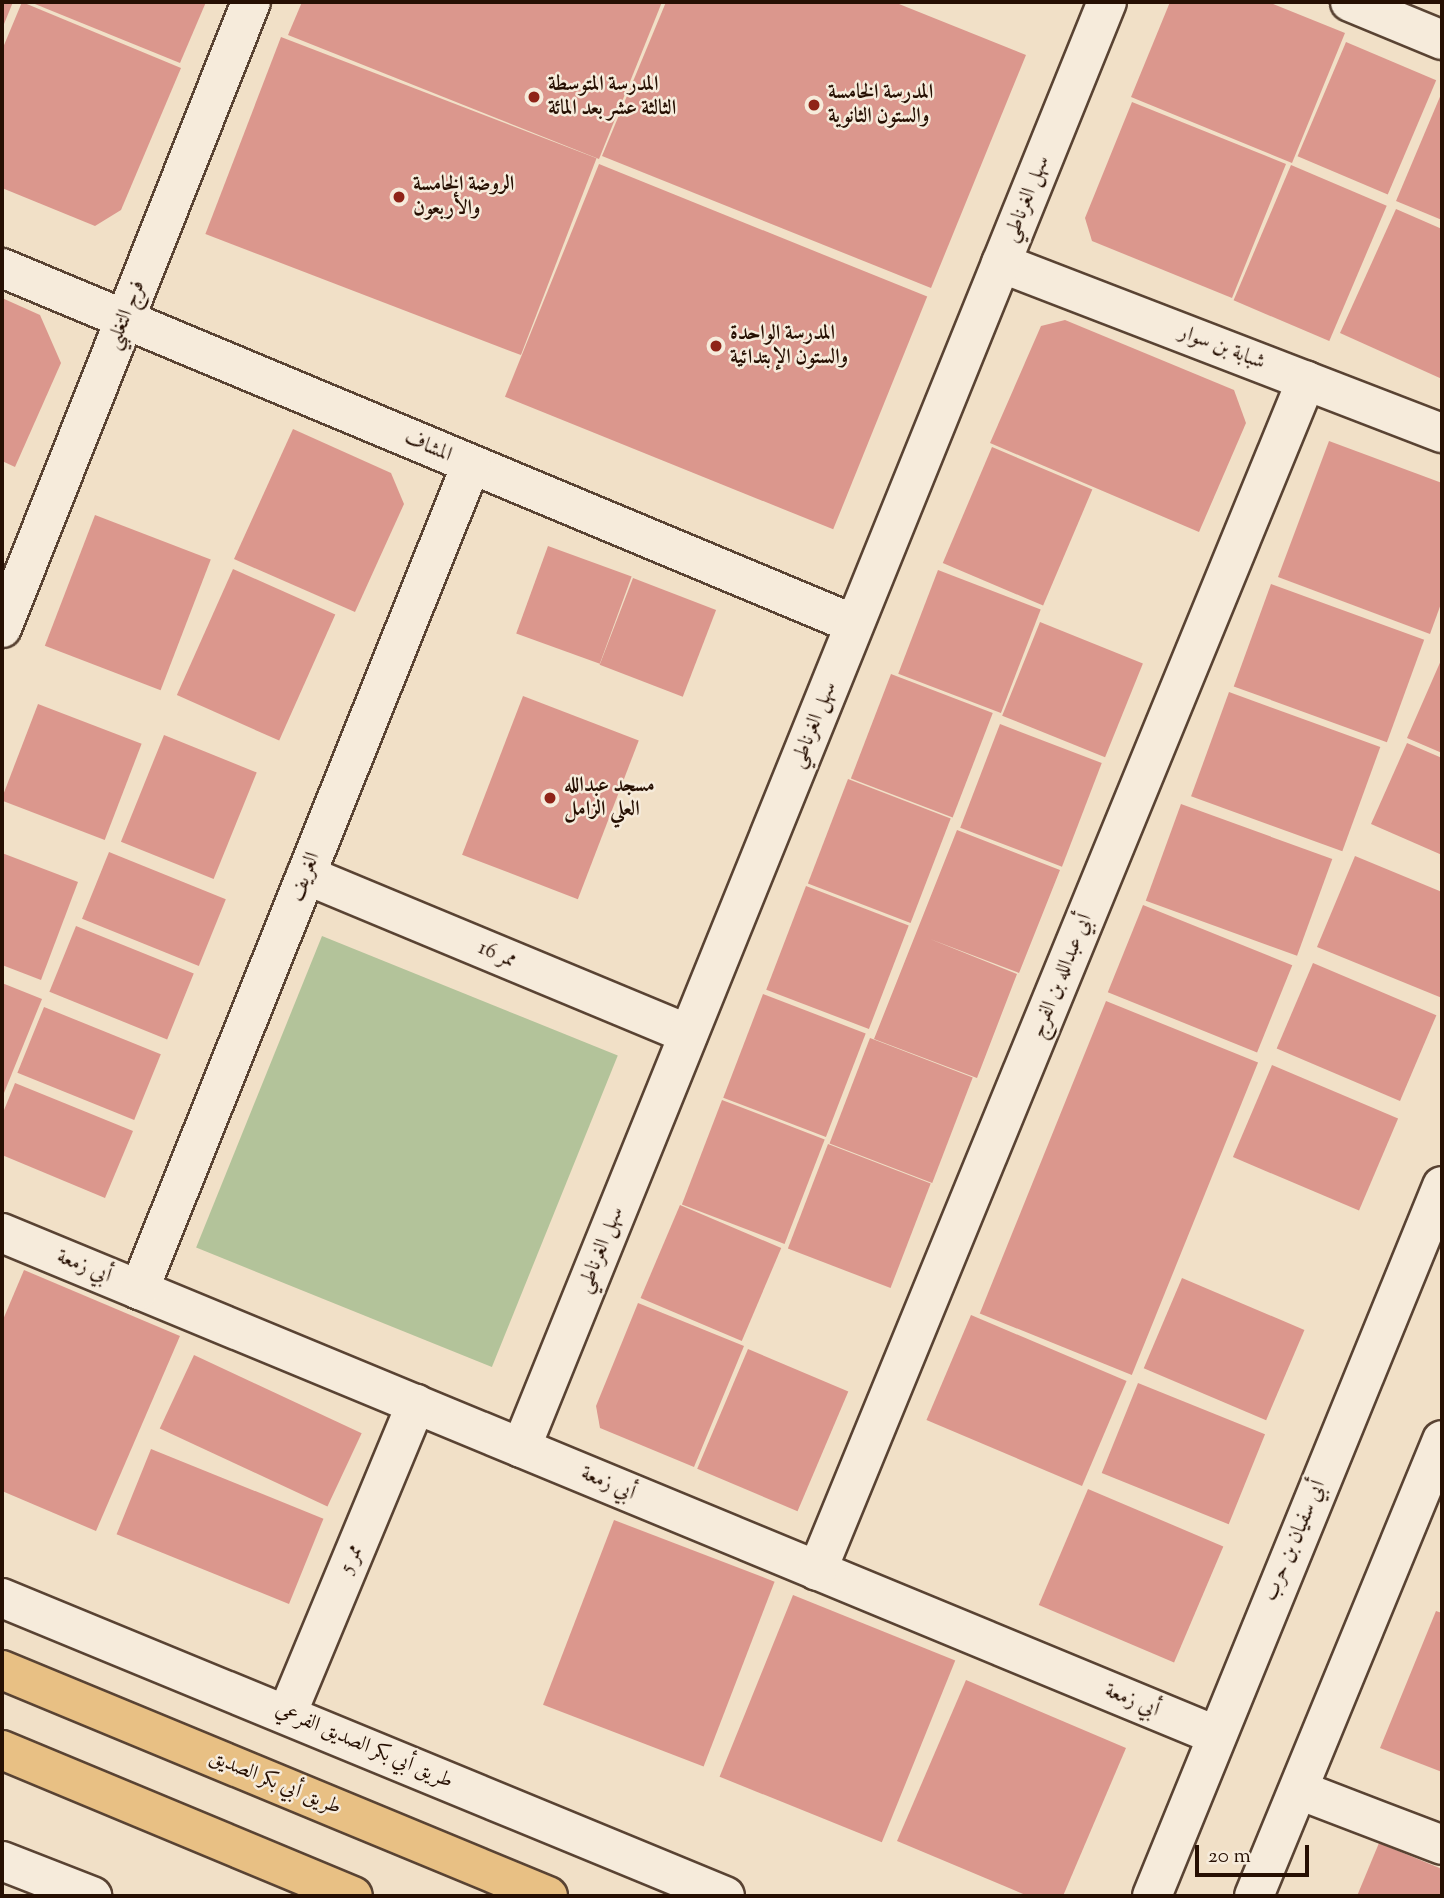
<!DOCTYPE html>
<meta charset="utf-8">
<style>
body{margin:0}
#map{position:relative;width:1444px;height:1898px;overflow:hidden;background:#f1e0c7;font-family:"Sorts Mill Goudy",Amiri,serif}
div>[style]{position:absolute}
.green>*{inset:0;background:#b3c39a;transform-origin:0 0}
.building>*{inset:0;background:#db978d;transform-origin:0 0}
.roads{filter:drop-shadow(2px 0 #594333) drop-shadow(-2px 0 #594333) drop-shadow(0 2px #594333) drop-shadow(0 -2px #594333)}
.minor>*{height:38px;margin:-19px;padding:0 19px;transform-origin:19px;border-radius:19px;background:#f6ebdb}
.tertiary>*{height:38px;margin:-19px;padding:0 19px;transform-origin:19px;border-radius:19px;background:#f6ebdb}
.primary>*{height:38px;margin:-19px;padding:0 19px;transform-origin:19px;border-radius:19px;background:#e8c084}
.dots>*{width:19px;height:19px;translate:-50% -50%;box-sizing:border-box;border:4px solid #f6ebdb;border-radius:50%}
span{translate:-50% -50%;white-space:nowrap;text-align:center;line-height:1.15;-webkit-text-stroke:5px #f6ebdb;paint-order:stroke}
.poi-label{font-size:21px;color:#260f02;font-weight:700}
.left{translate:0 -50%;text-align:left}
.street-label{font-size:21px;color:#260f02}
.frame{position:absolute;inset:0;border:4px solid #260f02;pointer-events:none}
.scale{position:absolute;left:1195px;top:1845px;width:114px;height:32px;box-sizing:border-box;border:4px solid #260f02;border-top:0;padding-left:9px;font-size:21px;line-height:24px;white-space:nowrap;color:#260f02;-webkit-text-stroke:5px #f6ebdb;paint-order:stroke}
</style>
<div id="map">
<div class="green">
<div style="left:322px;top:936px;width:319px;height:336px;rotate:22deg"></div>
</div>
<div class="building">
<div style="clip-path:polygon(2px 2px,13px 2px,2px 29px)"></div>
<div style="clip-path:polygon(22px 2px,181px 68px,121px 210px,95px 226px,2px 188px,2px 50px)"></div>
<div style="clip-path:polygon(30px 2px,206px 2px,180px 63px)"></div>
<div style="clip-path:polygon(302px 2px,662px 2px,599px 159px,288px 35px)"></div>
<div style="clip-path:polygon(666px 2px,894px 2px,1026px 55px,931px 288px,602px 156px)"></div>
<div style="clip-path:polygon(1170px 2px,1268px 2px,1345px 33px,1292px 163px,1131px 97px)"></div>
<div style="left:281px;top:37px;width:338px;height:211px;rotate:21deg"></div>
<div style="left:1346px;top:42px;width:98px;height:124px;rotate:23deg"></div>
<div style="clip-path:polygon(1442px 92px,1442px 220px,1396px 201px)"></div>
<div style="clip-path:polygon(1132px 102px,1286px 164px,1232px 298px,1092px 241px,1085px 218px)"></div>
<div style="left:599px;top:164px;width:354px;height:251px;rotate:22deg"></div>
<div style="left:1291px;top:165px;width:104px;height:147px;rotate:23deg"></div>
<div style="clip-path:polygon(1396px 209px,1442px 229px,1442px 379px,1340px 333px)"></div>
<div style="clip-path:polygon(2px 298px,40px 315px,61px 363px,15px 467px,2px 461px)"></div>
<div style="clip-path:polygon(1065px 320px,1234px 390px,1246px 423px,1199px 532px,990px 443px,1041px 326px)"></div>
<div style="clip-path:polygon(293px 429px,391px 473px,404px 504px,355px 612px,234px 559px)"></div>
<div style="clip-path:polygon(1329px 441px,1442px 483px,1442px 601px,1430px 634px,1278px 577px)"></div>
<div style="left:992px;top:447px;width:109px;height:126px;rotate:23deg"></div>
<div style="left:95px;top:515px;width:124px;height:140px;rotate:21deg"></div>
<div style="left:548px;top:546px;width:89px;height:93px;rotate:20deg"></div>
<div style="left:233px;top:569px;width:112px;height:138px;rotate:24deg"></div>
<div style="left:938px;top:570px;width:110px;height:111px;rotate:21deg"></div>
<div style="left:633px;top:578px;width:89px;height:93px;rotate:21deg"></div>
<div style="left:1271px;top:584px;width:163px;height:109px;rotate:20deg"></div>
<div style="left:1040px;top:622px;width:111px;height:101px;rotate:22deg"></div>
<div style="clip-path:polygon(1442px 658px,1442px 753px,1407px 738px)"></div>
<div style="left:891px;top:674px;width:109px;height:112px;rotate:21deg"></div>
<div style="left:1229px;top:692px;width:161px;height:111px;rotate:20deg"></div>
<div style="left:523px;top:696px;width:124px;height:170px;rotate:21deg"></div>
<div style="left:38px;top:704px;width:111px;height:103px;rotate:21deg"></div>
<div style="left:1000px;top:724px;width:109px;height:111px;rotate:21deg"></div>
<div style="left:164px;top:735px;width:100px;height:115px;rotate:22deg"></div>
<div style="clip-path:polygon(1407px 743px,1442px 758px,1442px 855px,1371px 824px)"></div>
<div style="left:848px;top:779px;width:110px;height:112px;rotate:21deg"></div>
<div style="left:1181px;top:804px;width:161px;height:103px;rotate:20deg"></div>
<div style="clip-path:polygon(957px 830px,1060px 870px,1019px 973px,930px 939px,1017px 974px,977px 1078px,874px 1039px)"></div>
<div style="left:109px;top:852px;width:126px;height:72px;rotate:22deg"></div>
<div style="clip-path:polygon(2px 853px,78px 882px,41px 980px,2px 965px)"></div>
<div style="clip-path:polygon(1355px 856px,1442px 892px,1442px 998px,1317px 947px)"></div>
<div style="left:806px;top:886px;width:110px;height:111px;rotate:21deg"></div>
<div style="left:1143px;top:905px;width:161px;height:94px;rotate:22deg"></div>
<div style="left:76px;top:926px;width:127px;height:71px;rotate:22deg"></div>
<div style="left:1313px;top:963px;width:134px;height:93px;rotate:23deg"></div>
<div style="clip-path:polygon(2px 983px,42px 999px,2px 1098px)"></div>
<div style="left:763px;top:994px;width:110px;height:111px;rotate:21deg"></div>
<div style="left:1106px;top:1001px;width:164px;height:337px;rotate:22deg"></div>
<div style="left:44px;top:1007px;width:126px;height:71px;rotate:22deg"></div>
<div style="left:870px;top:1038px;width:110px;height:113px;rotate:21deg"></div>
<div style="left:1272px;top:1065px;width:137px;height:100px;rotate:23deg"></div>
<div style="clip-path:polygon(15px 1083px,133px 1131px,105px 1198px,2px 1155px,2px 1115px)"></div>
<div style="left:722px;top:1100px;width:110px;height:112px;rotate:21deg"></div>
<div style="left:828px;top:1144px;width:110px;height:112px;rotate:21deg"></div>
<div style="left:680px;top:1205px;width:110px;height:101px;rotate:23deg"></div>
<div style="clip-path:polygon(24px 1270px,180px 1336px,96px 1531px,2px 1491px,2px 1322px)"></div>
<div style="left:1182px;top:1278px;width:133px;height:98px;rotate:23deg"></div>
<div style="clip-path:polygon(638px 1303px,744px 1346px,694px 1467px,600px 1428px,596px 1406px)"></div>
<div style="left:971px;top:1315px;width:169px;height:114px;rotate:23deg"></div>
<div style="left:748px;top:1349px;width:109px;height:130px;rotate:23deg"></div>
<div style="left:194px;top:1355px;width:185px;height:81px;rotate:25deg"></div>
<div style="left:1138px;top:1383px;width:137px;height:97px;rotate:22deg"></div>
<div style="left:151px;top:1449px;width:186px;height:92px;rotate:22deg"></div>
<div style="left:1088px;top:1489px;width:147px;height:126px;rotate:23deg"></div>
<div style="left:614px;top:1520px;width:172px;height:198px;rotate:21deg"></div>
<div style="left:793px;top:1595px;width:175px;height:196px;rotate:22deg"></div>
<div style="clip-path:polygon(1436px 1611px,1442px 1613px,1442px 1772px,1380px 1748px)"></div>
<div style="clip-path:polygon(966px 1680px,1126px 1748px,1063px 1896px,1028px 1896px,897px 1841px)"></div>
<div style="clip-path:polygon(1379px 1843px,1442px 1869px,1442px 1896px,1357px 1896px)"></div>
</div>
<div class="roads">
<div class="minor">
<div style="left:1350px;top:2px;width:100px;rotate:22.4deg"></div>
<div style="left:1001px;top:263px;width:473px;rotate:21.1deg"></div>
<div style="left:2px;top:268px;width:923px;rotate:22.68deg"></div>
<div style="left:2px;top:628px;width:674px;rotate:-68.31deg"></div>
<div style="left:306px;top:875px;width:414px;rotate:22.6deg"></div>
<div style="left:2px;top:1233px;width:1313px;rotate:22.48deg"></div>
<div style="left:139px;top:1290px;width:889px;rotate:-68.08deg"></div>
<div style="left:521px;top:1448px;width:1560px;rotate:-67.94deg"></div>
<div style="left:817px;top:1571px;width:1287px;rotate:-67.66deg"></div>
<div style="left:287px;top:1714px;width:336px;rotate:-67.4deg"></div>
<div style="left:1299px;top:1790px;width:153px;rotate:21deg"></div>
</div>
<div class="tertiary">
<div style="left:2px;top:1598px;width:782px;rotate:22.4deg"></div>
<div style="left:2px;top:1861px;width:97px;rotate:21.3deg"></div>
<div style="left:1152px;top:1896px;width:767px;rotate:-67.78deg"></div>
<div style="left:1254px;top:1896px;width:493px;rotate:-67.6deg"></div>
</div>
<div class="primary">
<div style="left:2px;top:1670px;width:591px;rotate:22.49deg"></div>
<div style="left:2px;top:1750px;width:380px;rotate:22.6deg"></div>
</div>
</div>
<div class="dots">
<div style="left:534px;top:97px;background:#8f2418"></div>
<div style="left:814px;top:105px;background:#8f2418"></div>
<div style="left:399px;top:197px;background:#8f2418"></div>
<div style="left:716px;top:346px;background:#8f2418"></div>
<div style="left:550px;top:798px;background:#8f2418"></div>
</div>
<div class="poi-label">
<span class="left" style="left:548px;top:97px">المدرسة المتوسطة<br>الثالثة عشر بعد المائة</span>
<span class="left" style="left:828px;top:105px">المدرسة الخامسة<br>والستون الثانوية</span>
<span class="left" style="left:413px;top:197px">الروضة الخامسة<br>والأربعون</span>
<span class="left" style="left:730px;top:346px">المدرسة الواحدة<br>والستون الإبتدائية</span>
<span class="left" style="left:564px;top:798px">مسجد عبدالله<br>العلي الزامل</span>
</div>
<div class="street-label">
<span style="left:1027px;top:199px;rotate:-68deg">سهل الغرناطي</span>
<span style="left:126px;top:315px;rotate:-68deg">فرج التغلبي</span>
<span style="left:1222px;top:348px;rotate:21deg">شبابة بن سوار</span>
<span style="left:428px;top:447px;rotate:23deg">المشاف</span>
<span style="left:814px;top:725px;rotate:-68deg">سهل الغرناطي</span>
<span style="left:305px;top:877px;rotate:-68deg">الغريف</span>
<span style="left:497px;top:955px;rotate:23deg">ممر 16</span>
<span style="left:1062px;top:976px;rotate:-68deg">أبي عبدالله بن الفرج</span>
<span style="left:601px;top:1250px;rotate:-68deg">سهل الغرناطي</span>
<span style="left:84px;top:1267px;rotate:22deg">أبي زمعة</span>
<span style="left:608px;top:1484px;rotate:23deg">أبي زمعة</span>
<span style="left:1295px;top:1541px;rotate:-67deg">أبي سفيان بن حرب</span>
<span style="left:352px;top:1559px;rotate:-67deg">ممر 5</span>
<span style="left:1132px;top:1701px;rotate:22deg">أبي زمعة</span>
<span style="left:364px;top:1746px;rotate:23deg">طريق أبي بكر الصديق الفرعي</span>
<span style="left:275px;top:1783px;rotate:22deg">طريق أبي بكر الصديق</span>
</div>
<div class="frame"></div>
<div class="scale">20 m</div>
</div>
